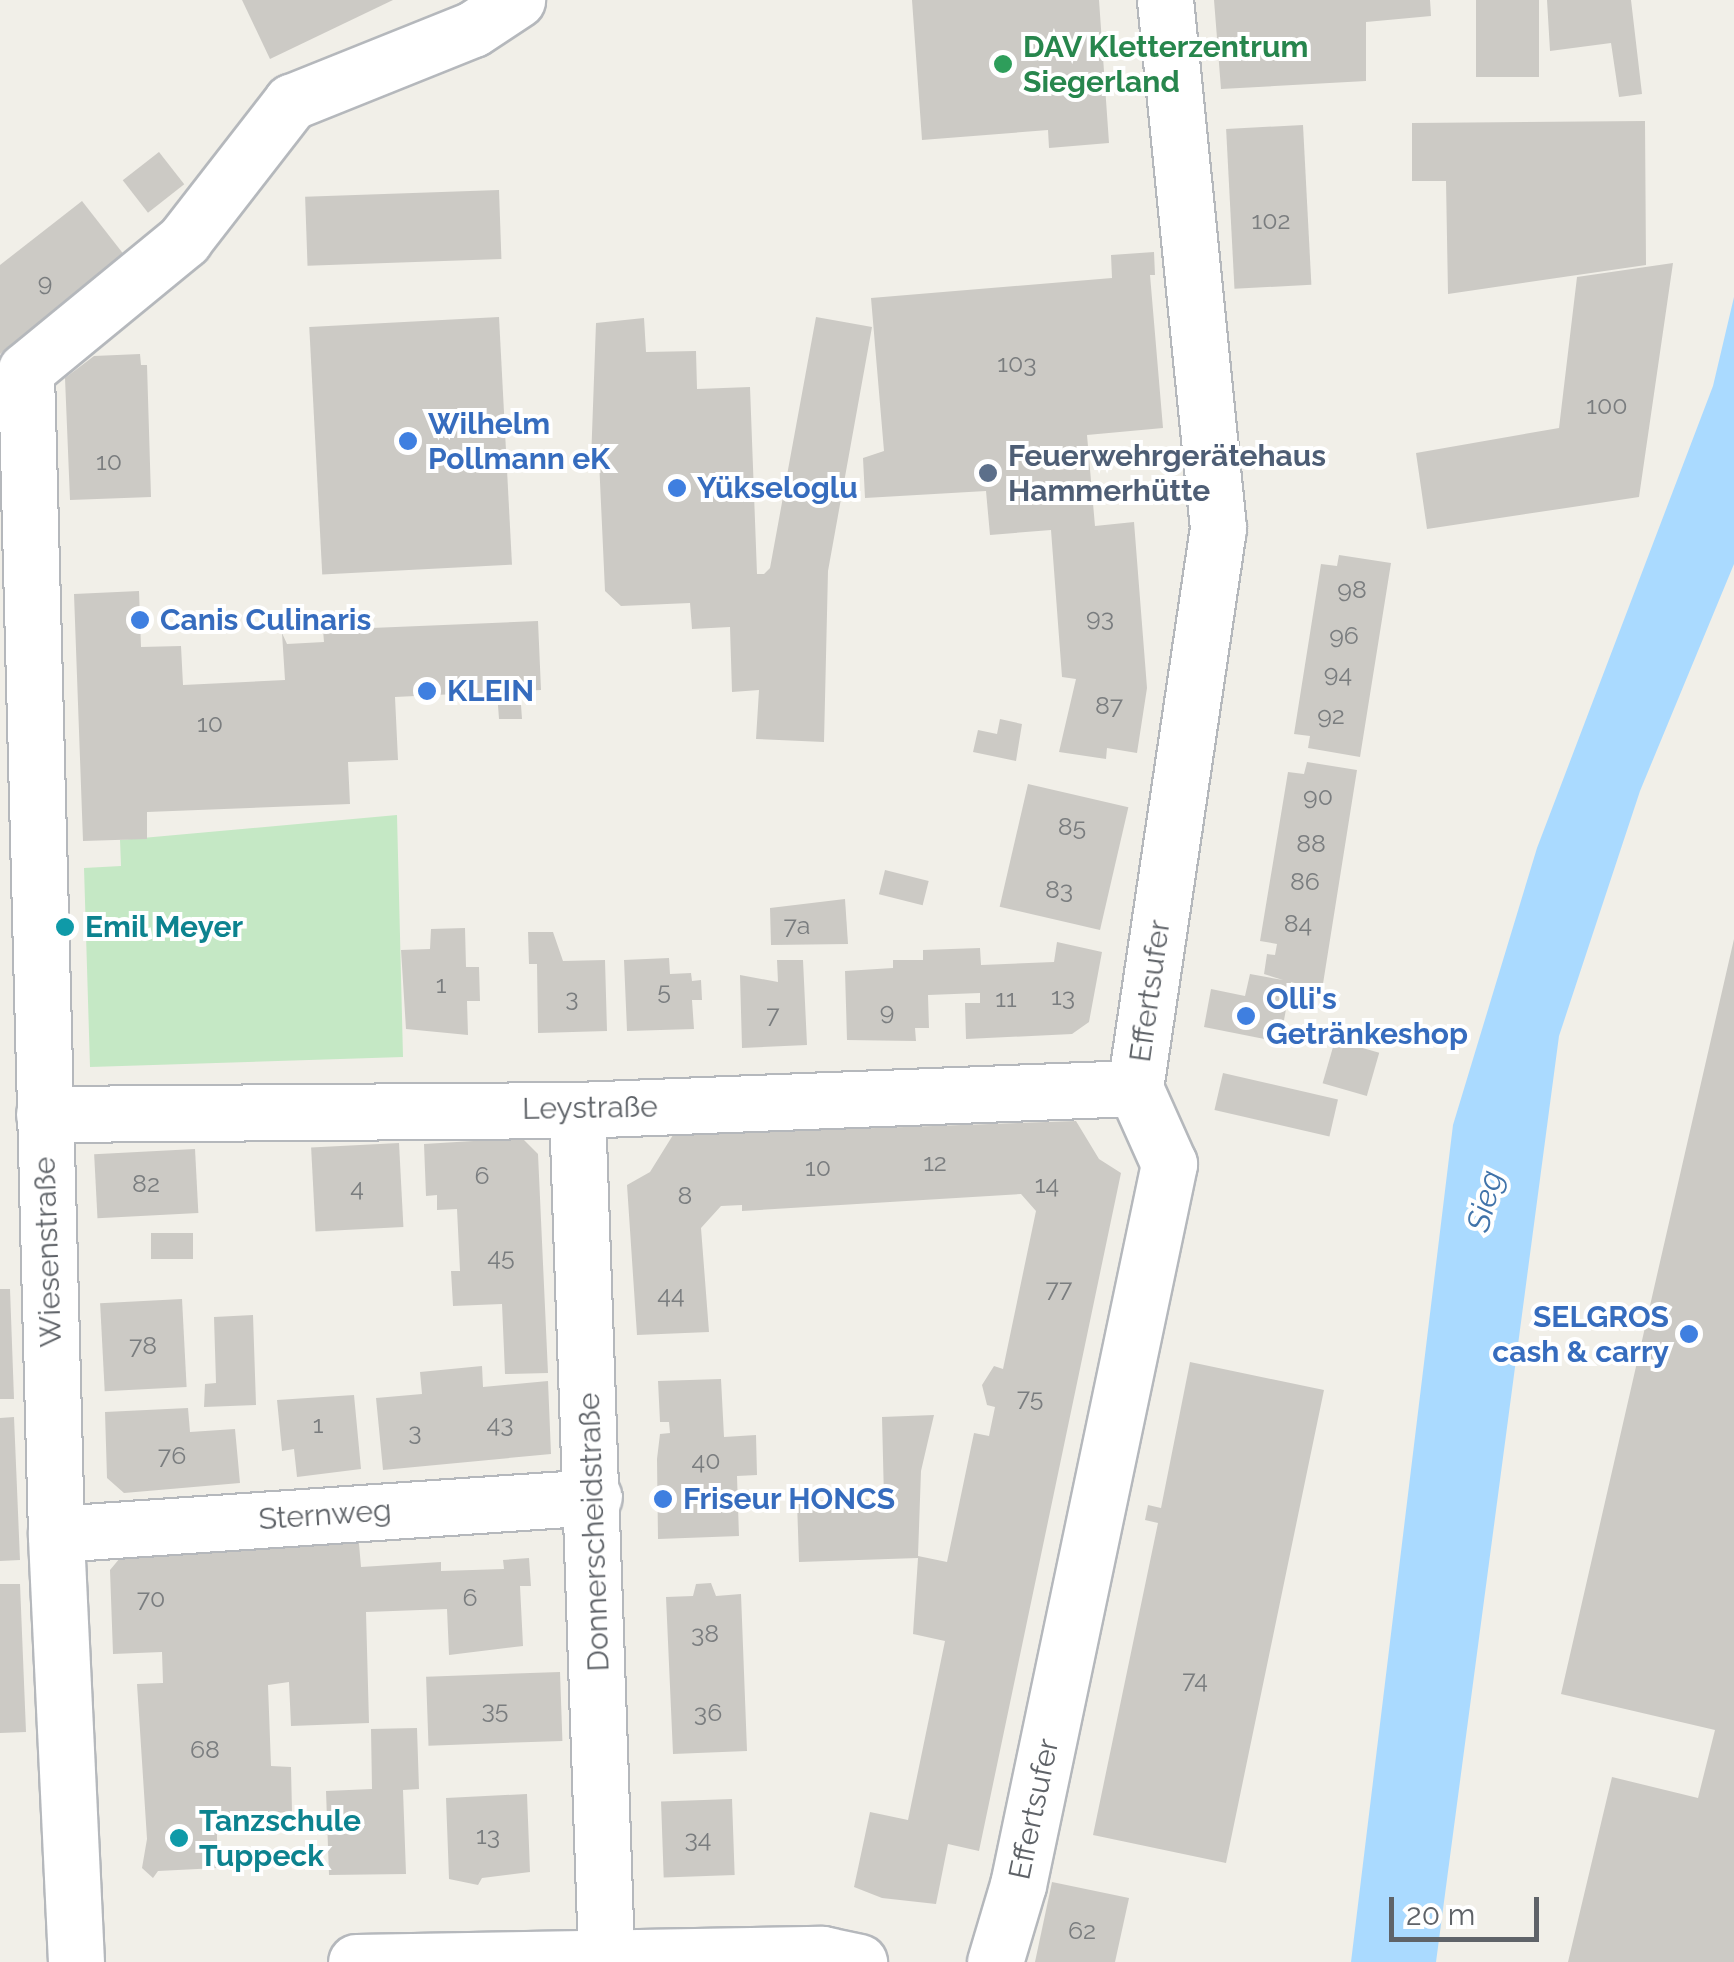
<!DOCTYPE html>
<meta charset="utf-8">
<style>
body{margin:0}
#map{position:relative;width:1734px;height:1962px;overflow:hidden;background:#f1efe8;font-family:Raleway,sans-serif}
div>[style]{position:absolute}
.green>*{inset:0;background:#c5e8c5}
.water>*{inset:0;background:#aadaff}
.building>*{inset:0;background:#cccac5;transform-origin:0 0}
.roads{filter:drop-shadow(2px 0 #b5b8bc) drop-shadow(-2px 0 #b5b8bc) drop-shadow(0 2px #b5b8bc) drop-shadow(0 -2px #b5b8bc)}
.street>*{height:55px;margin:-27.5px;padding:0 27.5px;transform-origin:27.5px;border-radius:27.5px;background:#fff}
.dots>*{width:28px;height:28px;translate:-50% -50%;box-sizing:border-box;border:5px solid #fff;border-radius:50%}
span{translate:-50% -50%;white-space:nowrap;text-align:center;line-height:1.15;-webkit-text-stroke:8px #fff;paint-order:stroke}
.number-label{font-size:25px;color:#7a7d7f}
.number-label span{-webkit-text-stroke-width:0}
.leisure-label{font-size:30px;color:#27864d;font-weight:700}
.left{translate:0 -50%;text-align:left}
.shop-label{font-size:30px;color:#366cbe;font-weight:700}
.right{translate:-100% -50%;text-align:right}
.service-label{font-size:30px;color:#4e5e75;font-weight:700}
.culture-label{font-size:30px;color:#0d838f;font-weight:700}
.street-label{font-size:30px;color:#5f6368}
.water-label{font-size:32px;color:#4174aa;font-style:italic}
.scale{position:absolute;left:1389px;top:1897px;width:150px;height:45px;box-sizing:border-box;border:5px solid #5f6368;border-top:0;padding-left:12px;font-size:30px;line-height:35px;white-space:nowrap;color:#5f6368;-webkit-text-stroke:8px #fff;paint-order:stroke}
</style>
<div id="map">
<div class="green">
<div style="clip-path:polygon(397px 815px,403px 1057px,90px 1067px,84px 868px,121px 866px,120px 840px)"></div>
</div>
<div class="water">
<div style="clip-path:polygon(1734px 297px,1734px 564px,1640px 791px,1559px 1036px,1436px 1962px,1351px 1962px,1453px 1125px,1537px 848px,1713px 386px)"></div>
</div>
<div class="building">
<div style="clip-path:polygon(242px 0,393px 0,270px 59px)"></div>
<div style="clip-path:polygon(912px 0,1099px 0,1109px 143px,1049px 148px,1048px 130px,922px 140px)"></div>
<div style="clip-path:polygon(1214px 0,1430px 0,1431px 16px,1366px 22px,1366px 81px,1221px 89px)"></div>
<div style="left:1476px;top:0;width:63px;height:77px"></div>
<div style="clip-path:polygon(1547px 0,1631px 0,1642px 94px,1619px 97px,1611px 43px,1550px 51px)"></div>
<div style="clip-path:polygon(1645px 121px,1646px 265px,1448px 294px,1446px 181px,1412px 181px,1412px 123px)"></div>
<div style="left:1303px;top:125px;width:160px;height:77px;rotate:87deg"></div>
<div style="left:159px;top:152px;width:41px;height:46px;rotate:52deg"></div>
<div style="left:499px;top:190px;width:69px;height:194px;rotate:88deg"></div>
<div style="clip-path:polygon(82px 201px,125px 256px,0 354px,0 265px)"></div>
<div style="clip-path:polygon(1154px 252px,1155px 275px,1150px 275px,1163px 428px,1087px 435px,1095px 526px,1134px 522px,1147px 688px,1137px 753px,1107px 748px,1106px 759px,1059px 752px,1076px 679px,1062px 677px,1051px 530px,990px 535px,986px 491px,865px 498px,863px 458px,884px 451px,871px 298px,1112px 278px,1111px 255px)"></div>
<div style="clip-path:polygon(1673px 263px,1639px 497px,1427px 529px,1416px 453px,1559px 428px,1577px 277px)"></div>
<div style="left:499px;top:317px;width:248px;height:190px;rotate:87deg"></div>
<div style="clip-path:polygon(816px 317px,872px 327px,828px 571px,824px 742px,756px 739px,759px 690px,732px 692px,730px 627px,692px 629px,690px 603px,621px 606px,605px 591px,599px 460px,591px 461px,596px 323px,644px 318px,646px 352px,696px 351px,697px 389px,750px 387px,757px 574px,764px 574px,770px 568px)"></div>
<div style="clip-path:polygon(140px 354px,141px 365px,147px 365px,151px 497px,70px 500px,65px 378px,94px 356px)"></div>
<div style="clip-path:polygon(1339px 555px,1391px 563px,1360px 757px,1308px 748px,1310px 736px,1294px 734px,1321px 564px,1337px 566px)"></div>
<div style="clip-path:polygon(139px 591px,141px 647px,181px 646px,183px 685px,285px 680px,282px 633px,287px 644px,324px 642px,323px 630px,538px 621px,541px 690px,520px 691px,522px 719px,499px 719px,497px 692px,395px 697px,398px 760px,348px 762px,350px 804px,147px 812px,147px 839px,83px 841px,74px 594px)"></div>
<div style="clip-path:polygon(1000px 719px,1022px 724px,1016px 761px,973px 752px,978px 730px,997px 734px)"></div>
<div style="clip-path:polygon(1307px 762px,1357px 770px,1322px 990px,1291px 982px,1280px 1042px,1204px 1027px,1211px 989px,1245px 996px,1250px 974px,1283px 980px,1264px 974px,1267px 954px,1275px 955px,1277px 944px,1260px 941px,1288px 772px,1304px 774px)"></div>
<div style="left:1028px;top:784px;width:103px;height:126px;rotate:13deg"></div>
<div style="left:885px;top:870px;width:45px;height:25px;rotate:14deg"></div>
<div style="clip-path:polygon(845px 899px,848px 944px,771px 945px,770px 908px)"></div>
<div style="clip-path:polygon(465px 928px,466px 967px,479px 967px,480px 1001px,467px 1001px,468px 1035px,406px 1029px,401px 950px,430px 949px,431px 929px)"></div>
<div style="clip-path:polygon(528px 932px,553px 932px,563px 961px,605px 960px,607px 1031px,538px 1033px,537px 964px,529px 964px)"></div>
<div style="clip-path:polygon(1734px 939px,1734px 1962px,1568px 1962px,1612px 1777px,1698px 1798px,1715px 1730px,1561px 1694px)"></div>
<div style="clip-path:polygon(1057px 942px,1102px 952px,1089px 1022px,1072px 1034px,966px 1039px,965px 1003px,980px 1003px,980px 993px,928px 995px,929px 1028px,915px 1028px,916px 1041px,847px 1040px,845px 971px,893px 968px,893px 960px,923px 960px,923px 950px,980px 948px,981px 965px,1054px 962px)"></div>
<div style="clip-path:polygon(669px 958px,670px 974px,691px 973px,692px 981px,701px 980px,702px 1000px,692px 1000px,694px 1029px,627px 1031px,624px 960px)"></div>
<div style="clip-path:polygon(777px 960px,803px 960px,807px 1045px,742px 1048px,740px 975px,778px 982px)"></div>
<div style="left:1335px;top:1040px;width:46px;height:45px;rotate:16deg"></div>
<div style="left:1223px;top:1073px;width:118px;height:38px;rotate:13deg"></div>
<div style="clip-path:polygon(1076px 1121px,1099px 1159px,1121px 1173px,979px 1851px,948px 1844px,936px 1904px,882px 1898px,854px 1887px,870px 1812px,908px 1820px,945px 1641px,913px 1634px,918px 1558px,799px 1562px,797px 1501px,884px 1499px,882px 1417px,934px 1415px,921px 1471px,918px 1556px,947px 1562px,974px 1433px,989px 1436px,995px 1407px,987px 1405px,982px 1385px,994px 1366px,1003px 1369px,1036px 1211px,1021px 1194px,742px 1211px,742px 1205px,721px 1206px,701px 1228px,709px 1332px,637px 1335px,627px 1185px,650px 1172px,673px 1135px)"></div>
<div style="clip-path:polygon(522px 1138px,538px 1154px,548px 1373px,505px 1374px,502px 1304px,453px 1306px,451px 1271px,460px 1271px,457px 1209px,437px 1210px,437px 1195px,426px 1196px,424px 1144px)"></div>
<div style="left:399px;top:1143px;width:84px;height:88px;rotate:87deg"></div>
<div style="left:195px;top:1149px;width:64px;height:101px;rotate:87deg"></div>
<div style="left:193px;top:1233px;width:26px;height:42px;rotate:90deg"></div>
<div style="clip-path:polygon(0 1289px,10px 1289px,14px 1399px,0 1399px)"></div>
<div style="left:182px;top:1299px;width:88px;height:82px;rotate:87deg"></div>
<div style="clip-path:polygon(253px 1315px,256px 1405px,204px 1407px,205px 1384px,216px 1383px,214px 1317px)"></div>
<div style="clip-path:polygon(1190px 1362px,1324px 1390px,1226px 1863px,1093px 1835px,1158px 1523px,1145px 1520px,1148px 1505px,1161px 1508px)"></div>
<div style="clip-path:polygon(482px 1366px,483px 1387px,548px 1381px,551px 1454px,383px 1470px,376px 1398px,422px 1394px,420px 1372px)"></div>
<div style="clip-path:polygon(721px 1379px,724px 1437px,756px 1435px,757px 1475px,737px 1476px,739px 1536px,658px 1539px,657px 1459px,660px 1434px,670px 1433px,669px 1422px,660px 1422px,658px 1381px)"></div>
<div style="clip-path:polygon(354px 1395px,361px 1469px,297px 1477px,294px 1449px,282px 1451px,277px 1400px)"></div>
<div style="clip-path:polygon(188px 1408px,190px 1432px,235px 1429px,240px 1483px,124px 1493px,107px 1478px,105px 1412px)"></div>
<div style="clip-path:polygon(14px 1417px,20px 1560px,0 1561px,0 1418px)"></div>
<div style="clip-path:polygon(358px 1532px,361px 1567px,441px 1562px,441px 1571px,504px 1569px,503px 1560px,529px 1558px,531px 1586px,520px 1586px,523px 1646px,449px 1655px,447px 1609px,366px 1612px,369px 1723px,291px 1726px,289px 1682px,268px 1685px,271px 1766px,291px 1767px,292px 1812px,246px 1814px,246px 1831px,217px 1832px,217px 1868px,158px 1871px,153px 1878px,142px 1868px,147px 1839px,137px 1684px,163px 1683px,162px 1652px,113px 1654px,110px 1570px,125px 1552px)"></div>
<div style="clip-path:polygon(711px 1583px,716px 1596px,741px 1594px,747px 1751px,673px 1754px,666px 1597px,693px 1596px,696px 1584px)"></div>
<div style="clip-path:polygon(0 1584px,20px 1584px,26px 1732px,0 1733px)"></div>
<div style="left:560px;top:1672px;width:69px;height:134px;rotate:88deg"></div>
<div style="clip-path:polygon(417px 1728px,419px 1789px,403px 1790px,406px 1874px,329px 1875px,326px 1791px,372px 1789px,371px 1729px)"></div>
<div style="clip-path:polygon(527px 1794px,530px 1872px,482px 1878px,478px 1885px,449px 1879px,446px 1798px)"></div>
<div style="left:732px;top:1799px;width:76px;height:71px;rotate:88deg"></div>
<div style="clip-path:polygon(1052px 1882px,1129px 1898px,1115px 1962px,1035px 1962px)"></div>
</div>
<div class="roads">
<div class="street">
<div style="left:577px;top:1110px;width:844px;rotate:88.03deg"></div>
<div style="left:44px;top:1114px;width:533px;rotate:-0.43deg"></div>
<div style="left:577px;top:1110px;width:558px;rotate:-2.26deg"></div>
<div style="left:56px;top:1534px;width:539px;rotate:-3.93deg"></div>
<div style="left:76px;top:1962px;width:428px;rotate:-92.7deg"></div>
<div style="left:56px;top:1534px;width:1164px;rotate:-91.48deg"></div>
<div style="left:26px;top:370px;width:205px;rotate:-39.4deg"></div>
<div style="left:184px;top:240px;width:175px;rotate:-52.2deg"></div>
<div style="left:291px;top:102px;width:196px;rotate:-21.9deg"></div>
<div style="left:473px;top:29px;width:53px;rotate:-33.4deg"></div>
<div style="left:356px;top:1962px;width:466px;rotate:-1deg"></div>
<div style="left:822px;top:1954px;width:38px;rotate:12deg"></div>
<div style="left:995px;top:1962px;width:80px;rotate:-73.4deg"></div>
<div style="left:1018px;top:1885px;width:737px;rotate:-78.17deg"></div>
<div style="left:1169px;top:1164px;width:83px;rotate:-114.1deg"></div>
<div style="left:1135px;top:1088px;width:566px;rotate:-81.57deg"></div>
<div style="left:1218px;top:528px;width:531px;rotate:-95.73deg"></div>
</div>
</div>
<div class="dots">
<div style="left:1003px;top:64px;background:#2e9e5b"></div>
<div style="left:408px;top:441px;background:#3f7fe0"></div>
<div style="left:988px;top:473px;background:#5c6f8a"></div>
<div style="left:677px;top:488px;background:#3f7fe0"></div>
<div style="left:140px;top:620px;background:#3f7fe0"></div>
<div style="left:427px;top:691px;background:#3f7fe0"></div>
<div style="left:65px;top:927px;background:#0f9aa8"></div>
<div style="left:1246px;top:1016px;background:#3f7fe0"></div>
<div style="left:1689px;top:1334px;background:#3f7fe0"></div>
<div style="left:663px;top:1499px;background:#3f7fe0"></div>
<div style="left:179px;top:1838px;background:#0f9aa8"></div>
</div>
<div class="number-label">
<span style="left:1271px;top:220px">102</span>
<span style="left:45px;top:282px">9</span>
<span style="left:1017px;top:363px">103</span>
<span style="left:1607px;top:405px">100</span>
<span style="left:109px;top:461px">10</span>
<span style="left:1352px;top:589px">98</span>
<span style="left:1100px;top:617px">93</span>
<span style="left:1344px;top:635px">96</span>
<span style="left:1338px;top:673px">94</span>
<span style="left:1109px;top:705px">87</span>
<span style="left:1331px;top:715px">92</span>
<span style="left:210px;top:723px">10</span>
<span style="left:1318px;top:796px">90</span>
<span style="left:1072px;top:826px">85</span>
<span style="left:1311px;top:843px">88</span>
<span style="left:1305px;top:881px">86</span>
<span style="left:1059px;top:889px">83</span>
<span style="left:1298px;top:923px">84</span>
<span style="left:797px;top:925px">7a</span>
<span style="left:441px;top:984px">1</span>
<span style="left:664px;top:990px">5</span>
<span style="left:1063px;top:996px">13</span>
<span style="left:572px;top:997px">3</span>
<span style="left:1006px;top:998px">11</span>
<span style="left:887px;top:1011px">9</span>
<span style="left:773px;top:1014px">7</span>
<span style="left:935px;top:1162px">12</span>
<span style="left:818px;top:1167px">10</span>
<span style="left:482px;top:1175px">6</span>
<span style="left:146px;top:1183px">82</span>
<span style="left:1047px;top:1184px">14</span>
<span style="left:357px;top:1187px">4</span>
<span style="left:685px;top:1195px">8</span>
<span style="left:501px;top:1256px">45</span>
<span style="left:1059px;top:1288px">77</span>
<span style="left:671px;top:1294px">44</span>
<span style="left:143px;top:1345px">78</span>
<span style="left:1030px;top:1397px">75</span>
<span style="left:500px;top:1423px">43</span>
<span style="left:318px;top:1424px">1</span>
<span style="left:415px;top:1431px">3</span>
<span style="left:172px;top:1455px">76</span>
<span style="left:706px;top:1460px">40</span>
<span style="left:470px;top:1597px">6</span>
<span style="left:151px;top:1598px">70</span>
<span style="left:705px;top:1633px">38</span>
<span style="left:1195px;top:1679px">74</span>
<span style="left:495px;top:1709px">35</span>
<span style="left:708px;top:1712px">36</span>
<span style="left:205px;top:1749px">68</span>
<span style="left:488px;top:1835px">13</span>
<span style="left:698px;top:1838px">34</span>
<span style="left:1082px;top:1930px">62</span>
</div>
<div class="leisure-label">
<span class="left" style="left:1023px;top:64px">DAV Kletterzentrum<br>Siegerland</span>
</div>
<div class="shop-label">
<span class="left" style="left:428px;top:441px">Wilhelm<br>Pollmann eK</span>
<span class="left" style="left:697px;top:488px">Yükseloglu</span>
<span class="left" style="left:160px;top:620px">Canis Culinaris</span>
<span class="left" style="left:447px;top:691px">KLEIN</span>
<span class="left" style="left:1266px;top:1016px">Olli's<br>Getränkeshop</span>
<span class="right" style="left:1669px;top:1334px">SELGROS<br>cash &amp; carry</span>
<span class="left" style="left:683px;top:1499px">Friseur HONCS</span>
</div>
<div class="service-label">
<span class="left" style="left:1008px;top:473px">Feuerwehrgerätehaus<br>Hammerhütte</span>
</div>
<div class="culture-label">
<span class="left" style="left:85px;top:927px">Emil Meyer</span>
<span class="left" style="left:199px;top:1838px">Tanzschule<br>Tuppeck</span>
</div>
<div class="street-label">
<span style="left:1150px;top:991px;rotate:-82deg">Effertsufer</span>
<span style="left:590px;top:1108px;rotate:-1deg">Leystraße</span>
<span style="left:48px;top:1252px;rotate:-92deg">Wiesenstraße</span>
<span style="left:325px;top:1515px;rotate:-4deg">Sternweg</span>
<span style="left:594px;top:1532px;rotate:-92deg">Donnerscheidstraße</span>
<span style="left:1034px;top:1809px;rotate:-78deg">Effertsufer</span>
</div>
<div class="water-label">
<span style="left:1485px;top:1201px;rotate:-76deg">Sieg</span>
</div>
<div class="scale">20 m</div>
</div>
